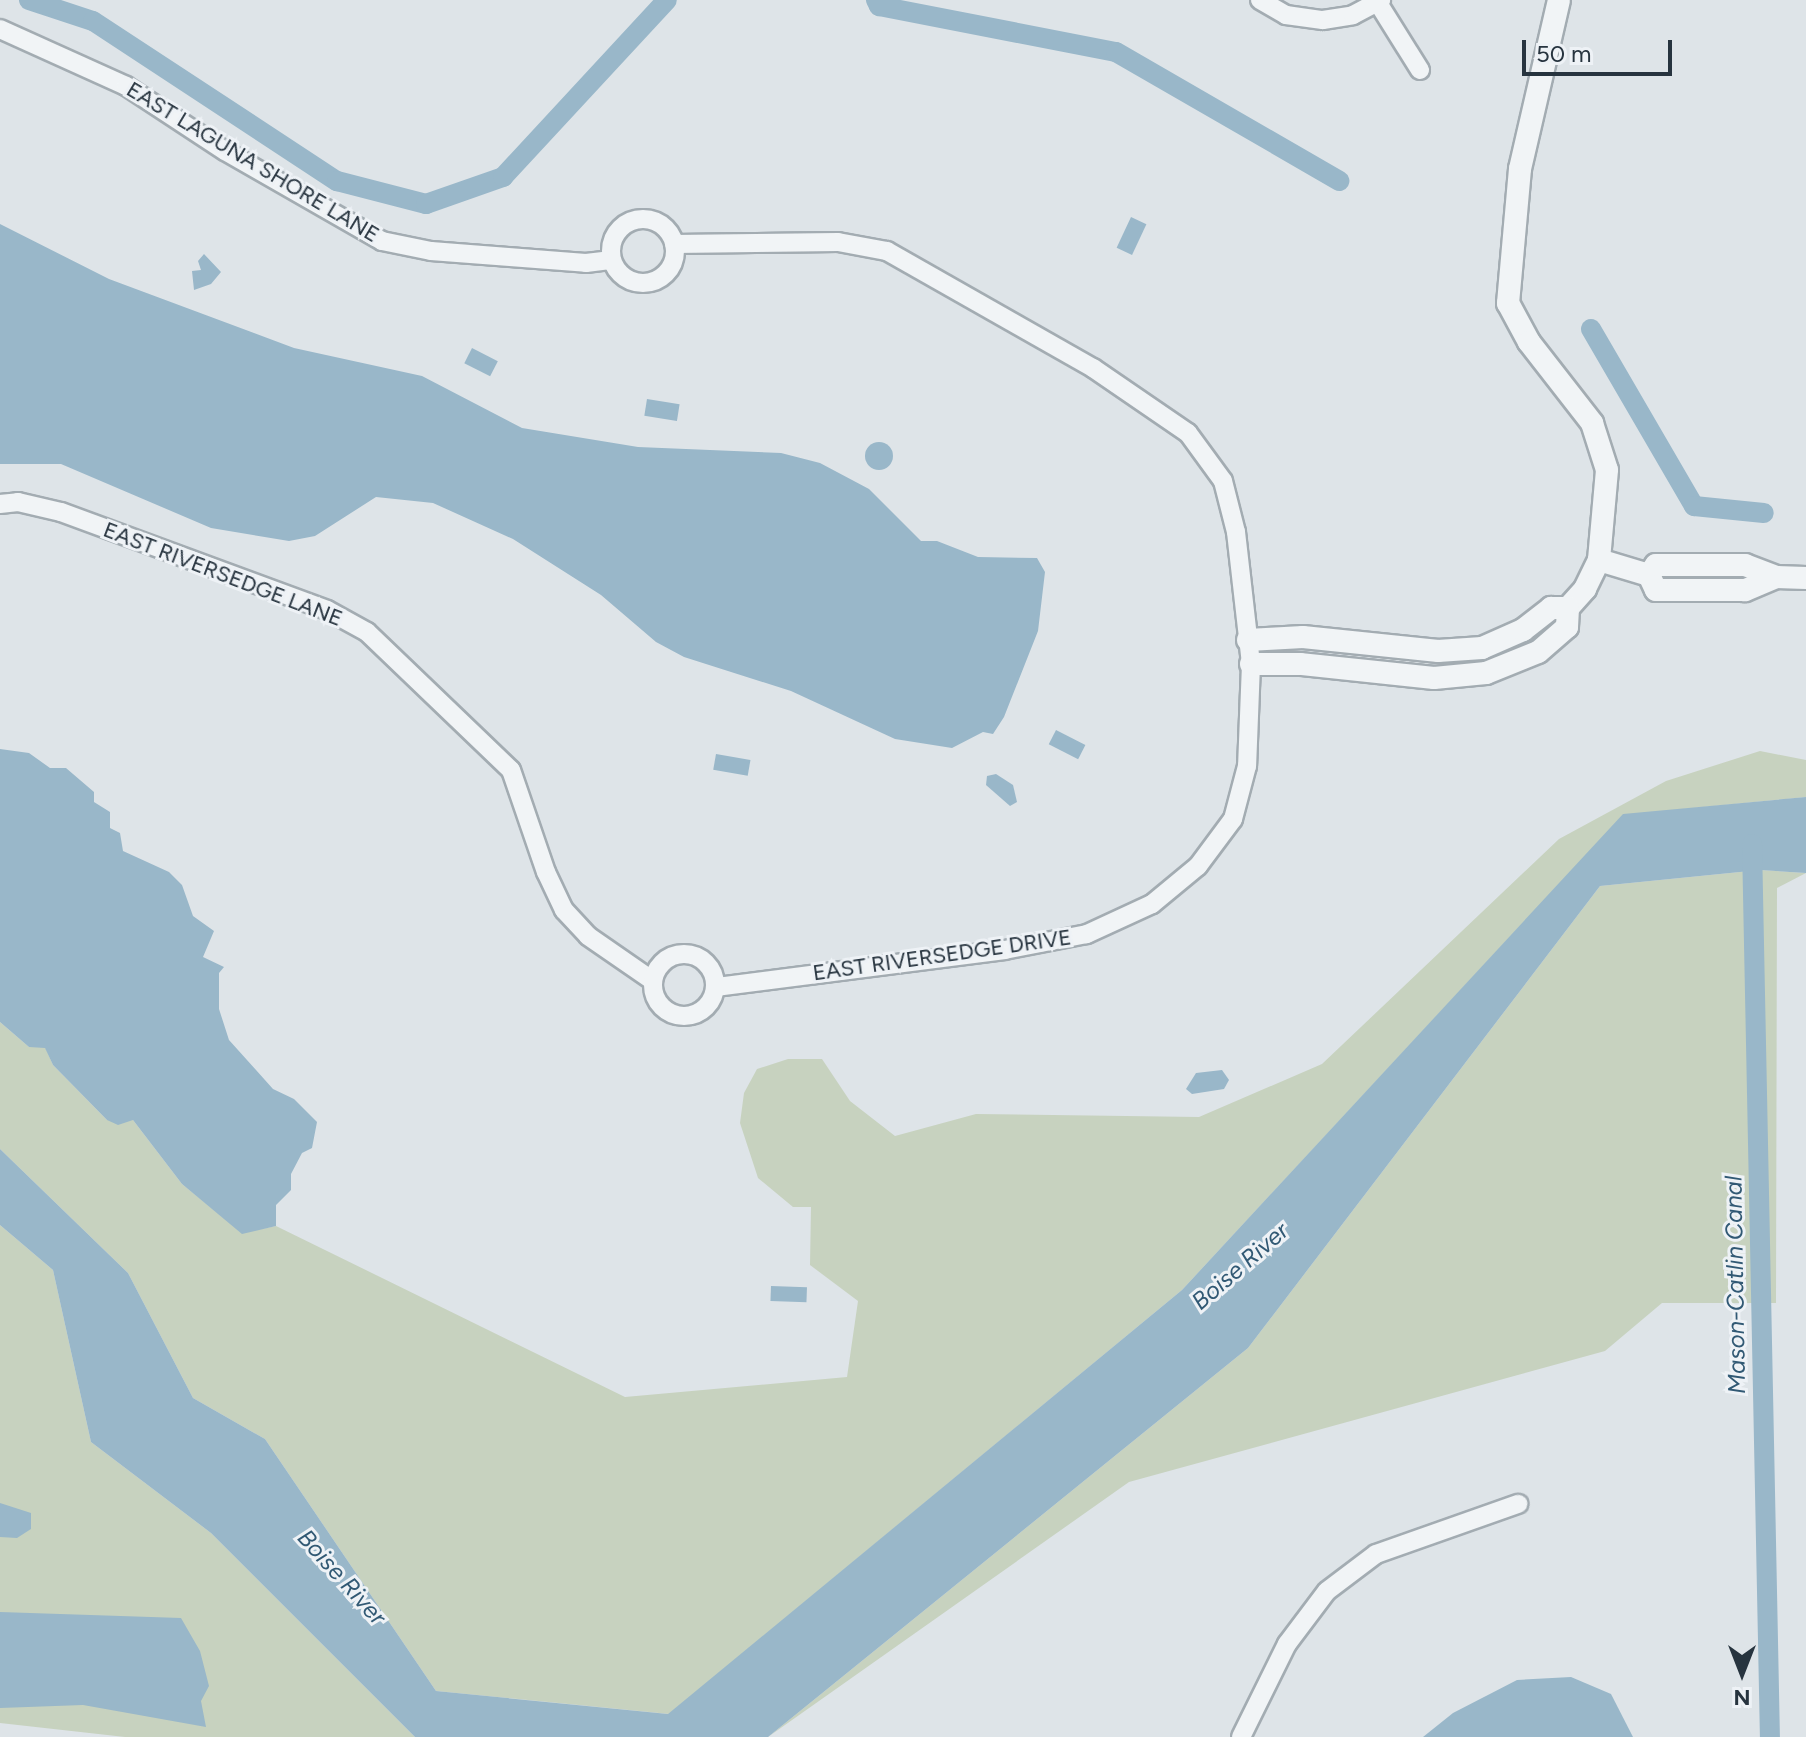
<!DOCTYPE html>
<style>
body{margin:0}
#map{position:relative;width:1806px;height:1737px;overflow:hidden;background:#dee4e8;font-family:Figtree,sans-serif}
div>[style]{position:absolute}
.green>*{inset:0;background:#c7d2bf}
.water>*{inset:0;background:#99b7c9;transform-origin:0 0}
.round{border-radius:50%}
.canal>*{height:20px;margin:-10px;padding:0 10px;transform-origin:10px;border-radius:10px;background:#99b7c9}
.roads{filter:drop-shadow(2px 0 #a3acb2) drop-shadow(-2px 0 #a3acb2) drop-shadow(0 2px #a3acb2) drop-shadow(0 -2px #a3acb2)}
.minor>*{height:18px;margin:-9px;padding:0 9px;transform-origin:9px;border-radius:9px;background:#f1f4f6}
.minor>.ring{margin:-9px;padding:0;box-sizing:content-box;background:none;border:18px solid #f1f4f6;border-radius:50%}
.tertiary>*{height:22px;margin:-11px;padding:0 11px;transform-origin:11px;border-radius:11px;background:#f1f4f6}
span{translate:-50% -50%;white-space:nowrap;text-align:center;line-height:1.15;-webkit-text-stroke:6px #eef2f6;paint-order:stroke}
.street-label{font-size:22px;color:#27343f}
.water-label{font-size:24px;color:#315974;font-style:italic}
.north{position:absolute;left:1702px;top:1633px;width:80px;height:80px;-webkit-text-stroke:6px #eef2f6;paint-order:stroke;rotate:180deg;font-size:22px;font-weight:700;line-height:32px;text-align:center;color:#27343f}
.north::after{content:'';display:block;margin:auto;width:28px;height:36px;background:#27343f;clip-path:polygon(50% 0,100% 100%,50% 72%,0 100%)}
.scale{position:absolute;left:1522px;top:40px;width:150px;height:36px;box-sizing:border-box;border:4px solid #27343f;border-top:0;padding-left:10px;font-size:24px;line-height:28px;white-space:nowrap;color:#27343f;-webkit-text-stroke:6px #eef2f6;paint-order:stroke}
</style>
<div id="map">
<div class="green">
<div style="clip-path:polygon(1760px 751px,1806px 760px,1806px 797px,1623px 815px,1182px 1290px,669px 1714px,436px 1691px,265px 1439px,193px 1398px,128px 1273px,0 1149px,0 1022px,29px 1047px,45px 1047px,53px 1065px,107px 1120px,133px 1120px,182px 1184px,242px 1233px,276px 1226px,625px 1397px,847px 1377px,858px 1301px,810px 1265px,811px 1207px,793px 1207px,758px 1178px,740px 1123px,744px 1093px,757px 1069px,788px 1059px,822px 1059px,850px 1101px,895px 1136px,976px 1114px,1199px 1117px,1322px 1064px,1559px 839px,1666px 781px)"></div>
<div style="clip-path:polygon(1760px 870px,1806px 873px,1777px 888px,1776px 1303px,1662px 1303px,1605px 1351px,1129px 1482px,768px 1737px,1248px 1348px,1600px 886px)"></div>
<div style="clip-path:polygon(0 1225px,53px 1270px,91px 1442px,211px 1533px,415px 1737px,125px 1737px,0 1723px)"></div>
</div>
<div class="water">
<div style="left:1131px;top:217px;width:17px;height:34px;rotate:25deg"></div>
<div style="clip-path:polygon(0 224px,109px 279px,294px 348px,422px 376px,522px 428px,638px 447px,781px 453px,820px 463px,869px 489px,921px 541px,937px 541px,978px 557px,1037px 558px,1045px 572px,1038px 631px,1004px 717px,993px 734px,983px 732px,952px 748px,895px 739px,791px 691px,684px 657px,656px 642px,601px 595px,513px 539px,433px 503px,376px 497px,315px 536px,289px 541px,211px 528px,61px 464px,0 464px)"></div>
<div style="clip-path:polygon(204px 254px,221px 272px,211px 284px,194px 290px,192px 271px,201px 270px,198px 261px)"></div>
<div style="left:472px;top:348px;width:29px;height:17px;rotate:27deg"></div>
<div style="left:647px;top:399px;width:33px;height:17px;rotate:9deg"></div>
<div class="round" style="left:865px;top:442px;width:28px;height:28px"></div>
<div style="left:1056px;top:730px;width:33px;height:16px;rotate:27deg"></div>
<div style="clip-path:polygon(0 749px,29px 753px,50px 768px,66px 768px,94px 792px,94px 802px,110px 812px,110px 828px,120px 833px,123px 851px,169px 872px,182px 885px,193px 916px,214px 931px,203px 957px,224px 967px,219px 973px,219px 1009px,229px 1040px,273px 1089px,294px 1099px,317px 1122px,312px 1148px,302px 1153px,291px 1174px,291px 1190px,276px 1205px,276px 1226px,242px 1234px,182px 1184px,133px 1120px,118px 1125px,107px 1120px,53px 1065px,45px 1048px,29px 1047px,0 1022px)"></div>
<div style="left:716px;top:754px;width:35px;height:16px;rotate:10deg"></div>
<div style="clip-path:polygon(996px 774px,1013px 785px,1017px 802px,1010px 806px,986px 785px,987px 776px)"></div>
<div style="clip-path:polygon(1806px 797px,1806px 873px,1760px 870px,1600px 886px,1248px 1348px,768px 1737px,415px 1737px,211px 1533px,91px 1442px,53px 1270px,0 1225px,0 1149px,128px 1273px,193px 1398px,265px 1439px,436px 1691px,668px 1714px,1182px 1290px,1623px 814px)"></div>
<div style="clip-path:polygon(1222px 1070px,1229px 1080px,1224px 1089px,1192px 1094px,1186px 1089px,1196px 1073px)"></div>
<div style="left:771px;top:1286px;width:36px;height:15px;rotate:2deg"></div>
<div style="clip-path:polygon(0 1503px,31px 1513px,31px 1529px,17px 1538px,0 1537px)"></div>
<div style="clip-path:polygon(0 1612px,181px 1618px,200px 1651px,209px 1686px,201px 1701px,206px 1727px,83px 1705px,0 1708px)"></div>
<div style="clip-path:polygon(1571px 1677px,1611px 1694px,1633px 1737px,1423px 1737px,1453px 1713px,1517px 1680px)"></div>
</div>
<div class="canal">
<div style="left:29px;top:0;width:67px;rotate:18.2deg"></div>
<div style="left:93px;top:21px;width:292px;rotate:33.3deg"></div>
<div style="left:337px;top:181px;width:92px;rotate:14.5deg"></div>
<div style="left:426px;top:204px;width:82px;rotate:-19.3deg"></div>
<div style="left:503px;top:177px;width:241px;rotate:-47.2deg"></div>
<div style="left:876px;top:0;width:7px;rotate:63deg"></div>
<div style="left:879px;top:6px;width:241px;rotate:11deg"></div>
<div style="left:1116px;top:52px;width:258px;rotate:30deg"></div>
<div style="left:1591px;top:329px;width:205px;rotate:59.8deg"></div>
<div style="left:1694px;top:506px;width:70px;rotate:5.7deg"></div>
<div style="left:1752px;top:844px;width:893px;rotate:88.85deg"></div>
</div>
<div class="roads">
<div class="minor">
<div style="left:1260px;top:0;width:30px;rotate:30deg"></div>
<div style="left:1286px;top:15px;width:37px;rotate:8deg"></div>
<div style="left:1323px;top:20px;width:30px;rotate:-9deg"></div>
<div style="left:1353px;top:15px;width:32px;rotate:-28deg"></div>
<div style="left:1378px;top:3px;width:79px;rotate:57.9deg"></div>
<div style="left:0;top:29px;width:138px;rotate:24.3deg"></div>
<div style="left:126px;top:86px;width:118px;rotate:33.3deg"></div>
<div style="left:225px;top:151px;width:181px;rotate:29.8deg"></div>
<div style="left:382px;top:241px;width:50px;rotate:11.5deg"></div>
<div style="left:431px;top:251px;width:155px;rotate:4.4deg"></div>
<div style="left:586px;top:263px;width:26px;rotate:-7deg"></div>
<div class="ring" style="left:611px;top:219px;width:46px;height:46px"></div>
<div style="left:674px;top:244px;width:164px;rotate:-0.7deg"></div>
<div style="left:838px;top:242px;width:50px;rotate:10.4deg"></div>
<div style="left:887px;top:251px;width:237px;rotate:29.6deg"></div>
<div style="left:1093px;top:368px;width:115px;rotate:34.4deg"></div>
<div style="left:1188px;top:433px;width:59px;rotate:53.9deg"></div>
<div style="left:1223px;top:481px;width:53px;rotate:75.7deg"></div>
<div style="left:1236px;top:532px;width:133px;rotate:83.5deg"></div>
<div style="left:1251px;top:664px;width:102px;rotate:92.2deg"></div>
<div style="left:1247px;top:766px;width:55px;rotate:104.8deg"></div>
<div style="left:1233px;top:819px;width:59px;rotate:126.7deg"></div>
<div style="left:1198px;top:866px;width:60px;rotate:140.4deg"></div>
<div style="left:1152px;top:904px;width:72px;rotate:155.2deg"></div>
<div style="left:1087px;top:934px;width:84px;rotate:169deg"></div>
<div style="left:1005px;top:950px;width:292px;rotate:172.7deg"></div>
<div style="left:0;top:504px;width:18px;rotate:-6deg"></div>
<div style="left:18px;top:502px;width:44px;rotate:13.1deg"></div>
<div style="left:61px;top:512px;width:283px;rotate:20.2deg"></div>
<div style="left:327px;top:610px;width:46px;rotate:28.8deg"></div>
<div style="left:367px;top:632px;width:199px;rotate:43.8deg"></div>
<div style="left:511px;top:770px;width:108px;rotate:71.1deg"></div>
<div style="left:546px;top:872px;width:42px;rotate:64.7deg"></div>
<div style="left:564px;top:910px;width:35px;rotate:47deg"></div>
<div style="left:588px;top:936px;width:79px;rotate:34.7deg"></div>
<div class="ring" style="left:653px;top:954px;width:44px;height:44px"></div>
<div style="left:1241px;top:1737px;width:104px;rotate:-63.7deg"></div>
<div style="left:1287px;top:1644px;width:66px;rotate:-53deg"></div>
<div style="left:1327px;top:1591px;width:61px;rotate:-37.1deg"></div>
<div style="left:1376px;top:1554px;width:151px;rotate:-19.4deg"></div>
</div>
<div class="tertiary">
<div style="left:1559px;top:0;width:173px;rotate:103deg"></div>
<div style="left:1520px;top:169px;width:135px;rotate:95.1deg"></div>
<div style="left:1508px;top:303px;width:44px;rotate:61.7deg"></div>
<div style="left:1529px;top:342px;width:103px;rotate:52.1deg"></div>
<div style="left:1592px;top:423px;width:49px;rotate:72.3deg"></div>
<div style="left:1607px;top:470px;width:90px;rotate:95.1deg"></div>
<div style="left:1599px;top:560px;width:32px;rotate:116deg"></div>
<div style="left:1585px;top:589px;width:25px;rotate:132deg"></div>
<div style="left:1599px;top:560px;width:52px;rotate:16.7deg"></div>
<div style="left:1776px;top:577px;width:34px;rotate:157deg"></div>
<div style="left:1745px;top:590px;width:89px;rotate:180deg"></div>
<div style="left:1656px;top:590px;width:17px;rotate:-115deg"></div>
<div style="left:1649px;top:575px;width:12px;rotate:-55deg"></div>
<div style="left:1656px;top:565px;width:89px"></div>
<div style="left:1745px;top:565px;width:33px;rotate:21deg"></div>
<div style="left:1776px;top:577px;width:30px;rotate:2deg"></div>
<div style="left:1248px;top:640px;width:55px;rotate:-3.1deg"></div>
<div style="left:1303px;top:637px;width:136px;rotate:5.9deg"></div>
<div style="left:1438px;top:651px;width:44px;rotate:-3.9deg"></div>
<div style="left:1482px;top:648px;width:45px;rotate:-23.7deg"></div>
<div style="left:1523px;top:630px;width:36px;rotate:-38deg"></div>
<div style="left:1551px;top:608px;width:17px"></div>
<div style="left:1568px;top:608px;width:19px;rotate:93deg"></div>
<div style="left:1567px;top:627px;width:38px;rotate:139deg"></div>
<div style="left:1538px;top:652px;width:56px;rotate:158deg"></div>
<div style="left:1486px;top:673px;width:52px;rotate:174.5deg"></div>
<div style="left:1434px;top:678px;width:135px;rotate:-174deg"></div>
<div style="left:1300px;top:664px;width:49px;rotate:180deg"></div>
</div>
</div>
<div class="street-label">
<span style="left:253px;top:162px;rotate:31deg">EAST LAGUNA SHORE LANE</span>
<span style="left:223px;top:574px;rotate:21deg">EAST RIVERSEDGE LANE</span>
<span style="left:942px;top:955px;rotate:-8deg">EAST RIVERSEDGE DRIVE</span>
</div>
<div class="water-label">
<span style="left:1240px;top:1266px;rotate:-41deg">Boise River</span>
<span style="left:1735px;top:1285px;rotate:-91deg">Mason-Catlin Canal</span>
<span style="left:342px;top:1577px;rotate:48deg">Boise River</span>
</div>
<div class="north">N</div>
<div class="scale">50 m</div>
</div>
